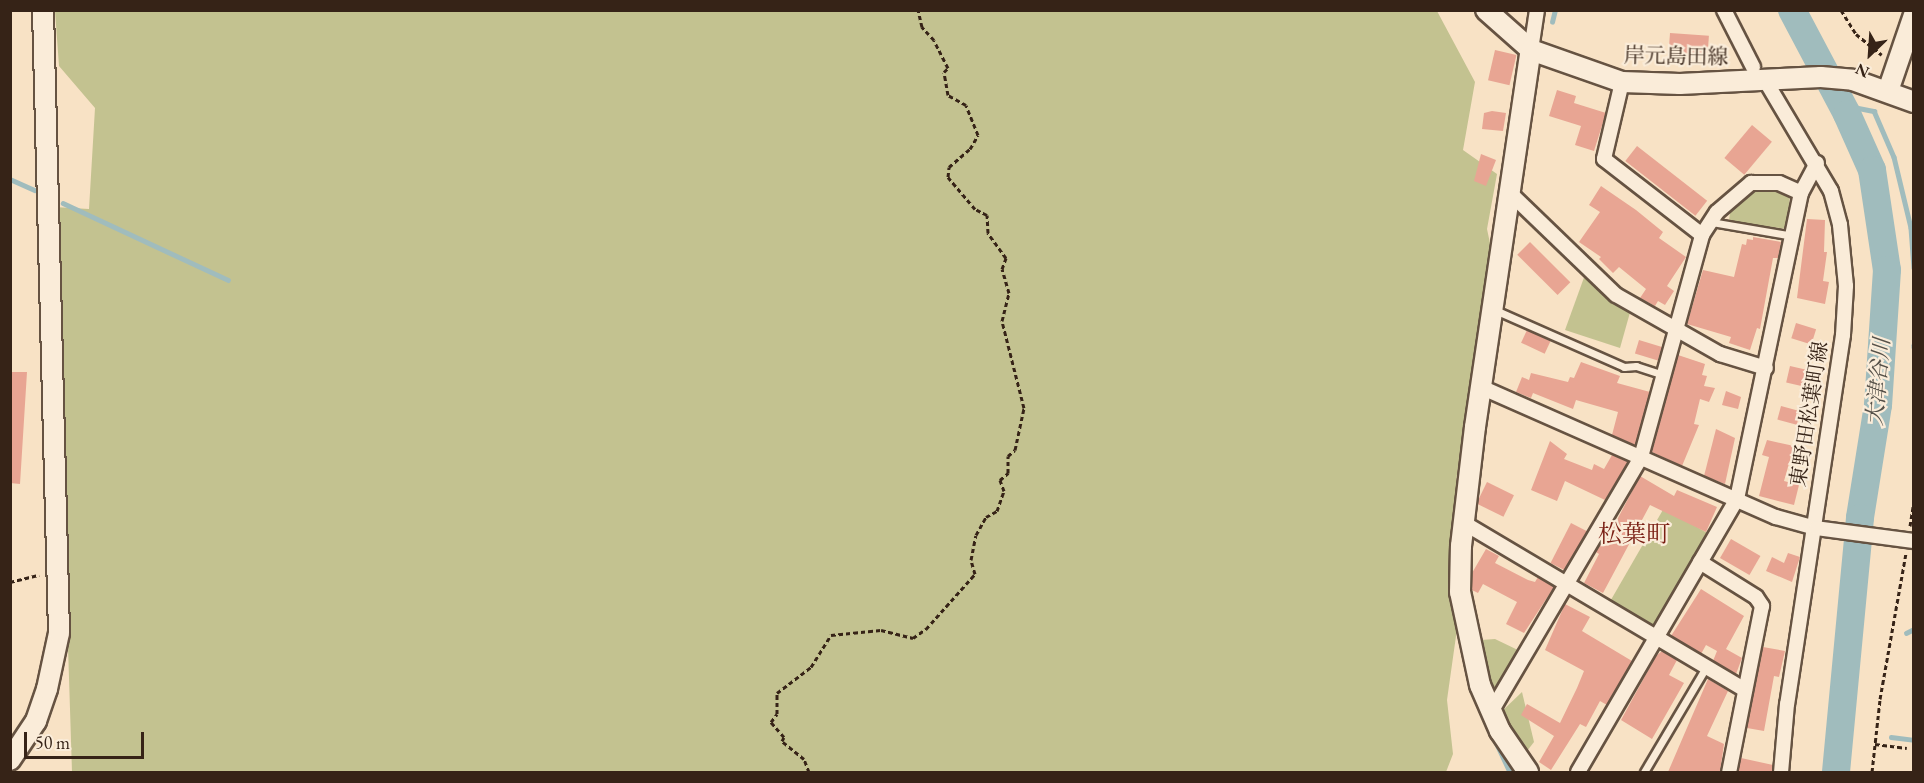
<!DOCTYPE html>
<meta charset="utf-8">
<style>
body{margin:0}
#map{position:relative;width:1924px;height:783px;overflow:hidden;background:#f8e2c5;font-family:"EB Garamond","Noto Serif JP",serif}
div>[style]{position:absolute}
.green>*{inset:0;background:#c3c290;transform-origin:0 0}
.stream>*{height:4.5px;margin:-2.25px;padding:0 2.25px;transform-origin:2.25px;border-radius:2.25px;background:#a0bcbd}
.river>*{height:28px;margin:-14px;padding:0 14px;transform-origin:14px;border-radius:14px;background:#a0bcbd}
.building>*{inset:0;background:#e8a593;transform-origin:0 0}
.path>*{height:3px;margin-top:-1.5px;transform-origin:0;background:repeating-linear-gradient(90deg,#362317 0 4.5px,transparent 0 7.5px)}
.roads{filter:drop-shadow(2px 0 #665342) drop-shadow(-2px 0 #665342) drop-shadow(0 2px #665342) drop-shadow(0 -2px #665342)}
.lane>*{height:7px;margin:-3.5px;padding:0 3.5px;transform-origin:3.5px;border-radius:3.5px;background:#faecd9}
.street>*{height:14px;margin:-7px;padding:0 7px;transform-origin:7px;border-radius:7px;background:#faecd9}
.secondary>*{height:20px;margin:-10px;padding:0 10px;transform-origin:10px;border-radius:10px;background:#faecd9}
span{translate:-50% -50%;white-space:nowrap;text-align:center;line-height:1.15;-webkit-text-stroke:4.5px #faecd9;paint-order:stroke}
.street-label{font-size:21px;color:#362317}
.water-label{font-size:22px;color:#565149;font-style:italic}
.quarter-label{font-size:24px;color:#7a1f14}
.frame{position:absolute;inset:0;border:12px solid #362317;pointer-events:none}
.north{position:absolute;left:1840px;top:24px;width:60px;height:60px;-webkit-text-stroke:4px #faecd9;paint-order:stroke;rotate:205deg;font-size:16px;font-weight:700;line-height:24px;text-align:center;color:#362317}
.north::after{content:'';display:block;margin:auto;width:21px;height:27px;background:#362317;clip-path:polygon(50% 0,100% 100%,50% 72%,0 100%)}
.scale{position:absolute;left:24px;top:732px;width:120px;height:27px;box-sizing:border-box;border:3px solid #362317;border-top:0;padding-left:8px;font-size:18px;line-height:21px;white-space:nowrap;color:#362317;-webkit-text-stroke:4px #faecd9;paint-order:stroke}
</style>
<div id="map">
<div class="green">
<div style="clip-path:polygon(55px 11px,1437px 11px,1475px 82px,1463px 150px,1497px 174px,1487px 229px,1491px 248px,1456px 481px,1457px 629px,1447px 700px,1453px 754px,1446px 772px,72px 772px,54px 207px,89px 209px,95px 108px,59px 66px)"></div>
<div style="clip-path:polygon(1754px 189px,1790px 192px,1788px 229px,1729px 221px,1730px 213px)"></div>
<div style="clip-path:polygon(1586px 272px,1631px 309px,1620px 348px,1565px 330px)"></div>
<div style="left:1664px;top:508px;width:52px;height:108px;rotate:30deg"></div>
<div style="clip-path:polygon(1495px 639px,1522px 652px,1498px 693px,1489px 678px,1481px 640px)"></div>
<div style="clip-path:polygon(1522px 692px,1534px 742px,1527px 751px,1509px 731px,1501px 712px)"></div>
</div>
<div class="stream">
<div style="left:1552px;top:22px;width:12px;rotate:-76deg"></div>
<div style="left:1843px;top:105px;width:32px;rotate:11deg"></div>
<div style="left:1874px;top:111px;width:50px;rotate:66.5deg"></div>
<div style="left:1894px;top:157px;width:73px;rotate:76.5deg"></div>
<div style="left:1911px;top:228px;width:40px;rotate:85.7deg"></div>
<div style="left:10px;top:179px;width:27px;rotate:24deg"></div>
<div style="left:63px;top:203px;width:182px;rotate:25deg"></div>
<div style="left:1914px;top:345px;width:2px;rotate:90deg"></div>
<div style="left:1457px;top:620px;width:40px;rotate:78deg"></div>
<div style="left:1906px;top:633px;width:9px;rotate:-27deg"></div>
<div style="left:1481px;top:710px;width:68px;rotate:64.9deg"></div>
<div style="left:1891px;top:737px;width:23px;rotate:7deg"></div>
</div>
<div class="river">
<div style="left:1792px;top:10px;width:118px;rotate:62.1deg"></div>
<div style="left:1847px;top:114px;width:61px;rotate:65.9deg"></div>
<div style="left:1872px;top:170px;width:101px;rotate:81.5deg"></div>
<div style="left:1887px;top:270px;width:135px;rotate:93.8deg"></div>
<div style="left:1878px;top:405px;width:114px;rotate:99.1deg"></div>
<div style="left:1860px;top:518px;width:255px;rotate:95.4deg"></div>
</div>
<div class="building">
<div style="left:1670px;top:33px;width:39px;height:20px;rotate:4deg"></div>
<div style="left:1495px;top:50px;width:22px;height:31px;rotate:13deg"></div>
<div style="clip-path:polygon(1557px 90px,1576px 96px,1574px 103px,1606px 113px,1594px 151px,1575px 145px,1581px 126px,1549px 116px)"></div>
<div style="clip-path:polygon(1492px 111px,1506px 113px,1503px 131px,1482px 129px,1484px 113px)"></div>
<div style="left:1752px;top:125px;width:26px;height:43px;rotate:40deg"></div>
<div style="left:1637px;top:146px;width:89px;height:19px;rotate:38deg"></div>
<div style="clip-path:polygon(1481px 154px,1496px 160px,1486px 186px,1474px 181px)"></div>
<div style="clip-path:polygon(1601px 186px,1636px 210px,1663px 232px,1659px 238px,1686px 257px,1667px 286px,1674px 291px,1665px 305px,1658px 301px,1655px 306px,1640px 298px,1646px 289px,1619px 267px,1613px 273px,1599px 259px,1601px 257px,1579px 242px,1600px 212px,1589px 205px)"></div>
<div style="clip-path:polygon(1807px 219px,1825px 220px,1824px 252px,1827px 252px,1823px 281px,1829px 282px,1825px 304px,1797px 298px)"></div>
<div style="clip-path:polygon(1753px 237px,1781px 242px,1778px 258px,1773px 258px,1760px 329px,1757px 328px,1750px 350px,1729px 343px,1731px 337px,1687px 324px,1703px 270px,1734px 277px,1742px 244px,1746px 245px,1747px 239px,1753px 240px)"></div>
<div style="left:1530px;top:242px;width:57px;height:18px;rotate:45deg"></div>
<div style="left:1796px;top:323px;width:21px;height:16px;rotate:17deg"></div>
<div style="left:1527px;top:330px;width:26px;height:14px;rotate:25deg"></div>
<div style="left:1639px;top:340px;width:24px;height:14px;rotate:17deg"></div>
<div style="clip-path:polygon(1678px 355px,1705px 364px,1702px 375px,1707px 376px,1704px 386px,1715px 388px,1709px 402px,1700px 399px,1694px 424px,1699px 425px,1682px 466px,1652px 452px)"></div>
<div style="clip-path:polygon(1581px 362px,1620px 376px,1617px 383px,1650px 392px,1635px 445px,1612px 435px,1618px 412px,1576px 400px,1573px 409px,1533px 393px,1531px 398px,1516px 392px,1522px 377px,1529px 380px,1531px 373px,1568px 382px,1570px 377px,1574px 378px)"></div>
<div style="left:1790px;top:366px;width:28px;height:17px;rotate:13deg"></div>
<div style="clip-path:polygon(10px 372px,27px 372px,20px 484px,10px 483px)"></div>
<div style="clip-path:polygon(1726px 391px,1741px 397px,1738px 409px,1722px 405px)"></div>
<div style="left:1781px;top:406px;width:20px;height:14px;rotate:15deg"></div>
<div style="clip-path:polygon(1716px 429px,1735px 438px,1725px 484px,1704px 476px)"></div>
<div style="clip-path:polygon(1767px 440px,1794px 446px,1784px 481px,1799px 485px,1794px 505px,1759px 496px,1769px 457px,1762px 455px)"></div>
<div style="clip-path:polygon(1550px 441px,1567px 454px,1564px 459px,1592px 470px,1594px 464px,1604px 469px,1612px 455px,1628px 462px,1605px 500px,1565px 481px,1557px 501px,1531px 490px)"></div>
<div style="clip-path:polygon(1640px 476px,1674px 496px,1677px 490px,1717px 507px,1706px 532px,1650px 505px,1603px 593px,1584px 583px,1599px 554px,1596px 552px,1603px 540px,1606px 541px)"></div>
<div style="left:1487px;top:482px;width:30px;height:24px;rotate:26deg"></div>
<div style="left:1571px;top:523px;width:18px;height:45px;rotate:27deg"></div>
<div style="left:1731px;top:539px;width:34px;height:22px;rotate:30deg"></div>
<div style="clip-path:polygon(1486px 549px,1499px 556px,1495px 563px,1528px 580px,1535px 582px,1538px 577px,1554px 587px,1524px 633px,1506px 624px,1517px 602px,1483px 584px,1478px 593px,1472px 590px,1472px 573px)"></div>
<div style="clip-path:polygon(1788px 553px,1800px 557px,1792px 582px,1766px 571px,1772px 557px,1784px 563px)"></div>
<div style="clip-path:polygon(1701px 589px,1744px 616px,1726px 649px,1742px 658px,1736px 674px,1713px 661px,1717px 651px,1706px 645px,1701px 654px,1671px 636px)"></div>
<div style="clip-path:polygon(1565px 604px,1590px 617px,1582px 631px,1632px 661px,1607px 705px,1600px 701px,1586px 727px,1580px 724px,1551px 770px,1539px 762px,1554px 736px,1521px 715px,1527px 704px,1560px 723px,1577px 688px,1584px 671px,1545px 650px)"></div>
<div style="clip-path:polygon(1763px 647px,1785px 651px,1779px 677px,1774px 676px,1764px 731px,1747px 728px)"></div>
<div style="clip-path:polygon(1662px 651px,1677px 660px,1669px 675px,1684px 683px,1652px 739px,1621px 720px,1656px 656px)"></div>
<div style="clip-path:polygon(1708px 679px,1728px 691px,1707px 736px,1724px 744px,1720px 772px,1668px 772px)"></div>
<div style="clip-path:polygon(1741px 758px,1773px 765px,1772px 772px,1738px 772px)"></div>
</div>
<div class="path">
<div style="left:1841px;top:10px;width:28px;rotate:58deg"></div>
<div style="left:1856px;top:34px;width:33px;rotate:39deg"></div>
<div style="left:1910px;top:526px;width:25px;rotate:-81deg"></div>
<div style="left:10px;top:582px;width:30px;rotate:-14deg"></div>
<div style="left:1875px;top:744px;width:32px;rotate:7deg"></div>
<div style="left:809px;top:772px;width:14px;rotate:-111deg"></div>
<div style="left:804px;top:759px;width:28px;rotate:-141deg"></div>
<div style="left:782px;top:741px;width:4px;rotate:-63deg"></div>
<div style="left:784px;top:737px;width:20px;rotate:-131deg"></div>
<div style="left:771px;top:722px;width:10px;rotate:-53deg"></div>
<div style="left:777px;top:714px;width:21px;rotate:-90deg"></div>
<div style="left:777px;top:693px;width:43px;rotate:-37.4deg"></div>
<div style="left:811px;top:667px;width:38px;rotate:-58deg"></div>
<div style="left:831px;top:635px;width:50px;rotate:-5.7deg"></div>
<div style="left:881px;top:630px;width:33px;rotate:14deg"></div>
<div style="left:913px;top:638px;width:16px;rotate:-35deg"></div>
<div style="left:926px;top:629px;width:74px;rotate:-48.3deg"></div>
<div style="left:975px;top:574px;width:15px;rotate:-106deg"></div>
<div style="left:971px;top:560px;width:25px;rotate:-79deg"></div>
<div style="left:976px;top:535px;width:21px;rotate:-61deg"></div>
<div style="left:986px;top:517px;width:13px;rotate:-29deg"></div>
<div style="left:997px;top:511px;width:21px;rotate:-71deg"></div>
<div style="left:1004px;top:491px;width:12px;rotate:-110deg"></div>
<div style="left:1000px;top:480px;width:11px;rotate:-41deg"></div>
<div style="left:1008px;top:473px;width:17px;rotate:-90deg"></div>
<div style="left:1008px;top:456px;width:9px;rotate:-41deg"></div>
<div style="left:1015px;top:450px;width:43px;rotate:-77.9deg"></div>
<div style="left:1024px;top:408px;width:90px;rotate:-104.2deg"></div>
<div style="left:1002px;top:321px;width:29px;rotate:-76deg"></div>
<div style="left:1009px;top:293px;width:25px;rotate:-106deg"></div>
<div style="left:1002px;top:269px;width:12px;rotate:-70deg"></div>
<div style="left:1006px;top:258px;width:31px;rotate:-126deg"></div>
<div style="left:988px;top:233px;width:18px;rotate:-93deg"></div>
<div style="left:987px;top:215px;width:13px;rotate:-153deg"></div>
<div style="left:975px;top:209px;width:42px;rotate:-130.2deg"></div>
<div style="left:948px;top:177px;width:10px;rotate:-84deg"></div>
<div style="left:949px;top:167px;width:28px;rotate:-41deg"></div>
<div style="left:970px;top:149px;width:16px;rotate:-60deg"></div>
<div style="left:978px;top:135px;width:32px;rotate:-112deg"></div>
<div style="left:966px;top:105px;width:21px;rotate:-151deg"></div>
<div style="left:948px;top:95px;width:23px;rotate:-100deg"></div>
<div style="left:944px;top:72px;width:6px;rotate:-45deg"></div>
<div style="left:948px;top:68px;width:31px;rotate:-117deg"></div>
<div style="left:934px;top:40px;width:18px;rotate:-133deg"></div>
<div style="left:922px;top:27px;width:17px;rotate:-103deg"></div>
<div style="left:1872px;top:772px;width:73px;rotate:-83.7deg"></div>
<div style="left:1880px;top:699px;width:148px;rotate:-79.9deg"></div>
</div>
<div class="roads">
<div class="lane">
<div style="left:1711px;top:222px;width:83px;rotate:9.7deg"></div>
<div style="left:1495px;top:310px;width:141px;rotate:23.8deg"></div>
<div style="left:1624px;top:367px;width:12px;rotate:-5deg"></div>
<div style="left:1636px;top:366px;width:29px;rotate:18deg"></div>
<div style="left:1644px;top:772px;width:122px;rotate:-59.4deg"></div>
</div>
<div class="street">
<div style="left:1724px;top:10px;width:64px;rotate:63deg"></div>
<div style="left:1531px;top:50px;width:40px;rotate:-81.5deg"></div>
<div style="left:1765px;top:80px;width:129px;rotate:59.3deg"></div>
<div style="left:1831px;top:191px;width:35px;rotate:75deg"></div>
<div style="left:1840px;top:225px;width:61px;rotate:84.4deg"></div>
<div style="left:1846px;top:286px;width:49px;rotate:93.5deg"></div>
<div style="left:1843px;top:335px;width:373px;rotate:98.6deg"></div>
<div style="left:1787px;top:704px;width:68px;rotate:95deg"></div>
<div style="left:1622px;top:82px;width:79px;rotate:103.2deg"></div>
<div style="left:1604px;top:159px;width:124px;rotate:37.8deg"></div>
<div style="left:1512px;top:195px;width:144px;rotate:43.9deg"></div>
<div style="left:1616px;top:295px;width:120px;rotate:29.6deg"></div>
<div style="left:1720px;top:354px;width:48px;rotate:16.9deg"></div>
<div style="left:1483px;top:388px;width:320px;rotate:23.8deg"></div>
<div style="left:1776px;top:517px;width:41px;rotate:15.4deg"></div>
<div style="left:1816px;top:528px;width:99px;rotate:7.6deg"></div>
<div style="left:1464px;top:523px;width:327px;rotate:30.7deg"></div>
<div style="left:1700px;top:562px;width:66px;rotate:32deg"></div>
<div style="left:1756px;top:597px;width:11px;rotate:56deg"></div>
<div style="left:1762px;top:606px;width:169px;rotate:101.2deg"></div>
<div style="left:1491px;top:712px;width:296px;rotate:-59.5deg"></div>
<div style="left:1641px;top:457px;width:230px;rotate:-74.6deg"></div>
<div style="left:1702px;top:235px;width:27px;rotate:-57deg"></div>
<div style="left:1717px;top:212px;width:45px;rotate:-40.5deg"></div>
<div style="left:1751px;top:183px;width:28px"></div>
<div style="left:1779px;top:183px;width:24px;rotate:24deg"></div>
<div style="left:1801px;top:193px;width:34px;rotate:-62deg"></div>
<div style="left:1578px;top:772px;width:316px;rotate:-59.8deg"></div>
<div style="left:1737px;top:499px;width:313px;rotate:-78.2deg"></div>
</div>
<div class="secondary">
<div style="left:1486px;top:10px;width:60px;rotate:41.6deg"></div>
<div style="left:1531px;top:50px;width:96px;rotate:19.4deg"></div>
<div style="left:1622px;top:82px;width:58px;rotate:2deg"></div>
<div style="left:1680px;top:84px;width:141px;rotate:-2.8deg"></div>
<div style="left:1821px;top:77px;width:32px;rotate:5deg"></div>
<div style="left:1853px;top:80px;width:65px;rotate:19.8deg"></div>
<div style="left:1888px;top:91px;width:80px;rotate:-71.1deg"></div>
<div style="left:10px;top:760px;width:47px;rotate:-56.3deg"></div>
<div style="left:36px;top:721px;width:34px;rotate:-71deg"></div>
<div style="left:47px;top:689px;width:57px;rotate:-77.9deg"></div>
<div style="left:59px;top:633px;width:623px;rotate:-91.47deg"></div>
<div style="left:1528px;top:772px;width:50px;rotate:-124.3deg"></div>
<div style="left:1500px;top:731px;width:50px;rotate:-113.5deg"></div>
<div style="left:1480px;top:685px;width:95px;rotate:-102.1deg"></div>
<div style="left:1460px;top:592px;width:46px;rotate:-88.8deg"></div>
<div style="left:1461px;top:546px;width:120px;rotate:-83.3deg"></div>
<div style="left:1475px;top:427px;width:381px;rotate:-81.6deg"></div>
</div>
</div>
<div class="street-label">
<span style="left:1676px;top:56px;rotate:1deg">岸元島田線</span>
<span style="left:1809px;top:414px;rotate:-81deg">東野田松葉町線</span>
</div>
<div class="water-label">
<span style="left:1878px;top:382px;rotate:-85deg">大津谷川</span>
</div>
<div class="quarter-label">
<span style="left:1634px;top:534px">松葉町</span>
</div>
<div class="frame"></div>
<div class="north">N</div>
<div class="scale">50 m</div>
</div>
